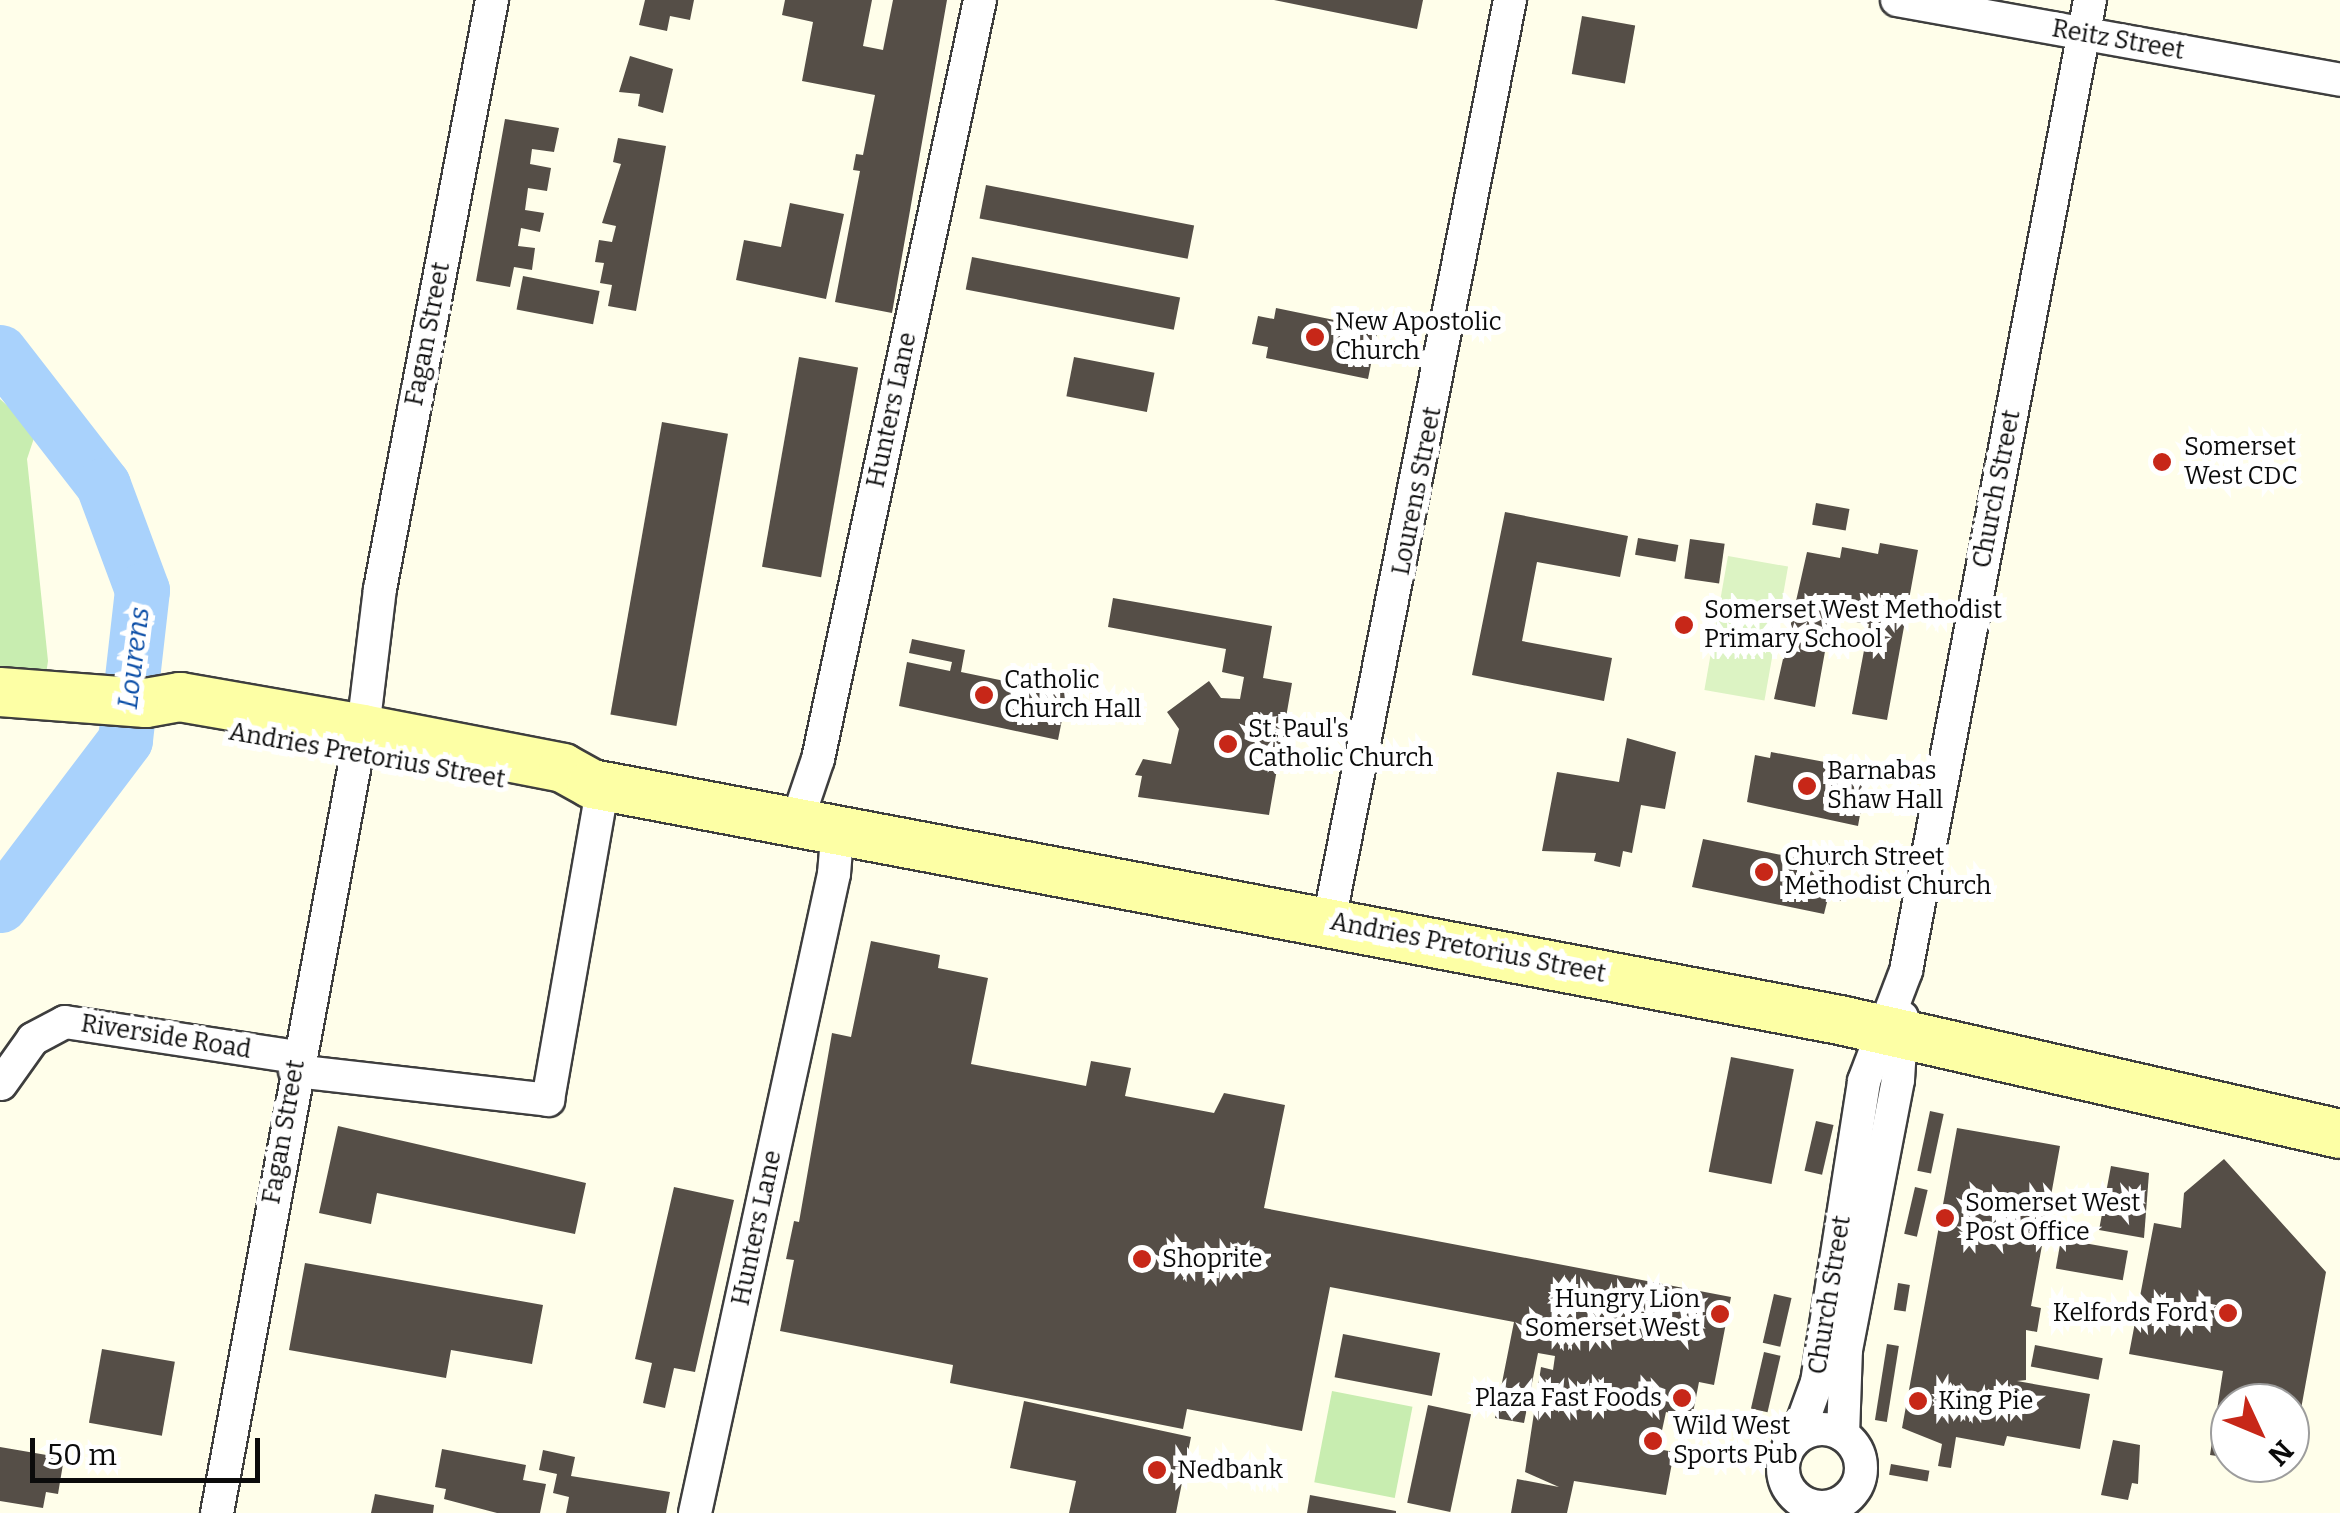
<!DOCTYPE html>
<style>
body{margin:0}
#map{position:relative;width:2340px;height:1513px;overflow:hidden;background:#fffeea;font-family:Bitter,serif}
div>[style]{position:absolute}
.green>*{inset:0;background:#c8edb0;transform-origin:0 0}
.pitch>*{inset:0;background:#dcf3c3;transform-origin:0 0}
.river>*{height:55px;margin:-27.5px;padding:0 27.5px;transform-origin:27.5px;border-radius:27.5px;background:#a9d2fc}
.building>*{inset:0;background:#554e47;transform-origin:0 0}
.roads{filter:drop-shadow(2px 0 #3e3e3e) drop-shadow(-2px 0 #3e3e3e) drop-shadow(0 2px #3e3e3e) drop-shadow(0 -2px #3e3e3e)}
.street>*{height:32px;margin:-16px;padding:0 16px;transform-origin:16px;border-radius:16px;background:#fff}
.street>.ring{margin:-16px;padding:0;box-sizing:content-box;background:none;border:32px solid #fff;border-radius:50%}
.secondary>*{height:48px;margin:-24px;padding:0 24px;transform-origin:24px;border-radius:24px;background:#fdffa5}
.dots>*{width:28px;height:28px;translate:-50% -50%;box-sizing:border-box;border:5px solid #fff;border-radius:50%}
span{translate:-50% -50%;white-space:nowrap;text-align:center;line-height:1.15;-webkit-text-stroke:10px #fff;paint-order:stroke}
.street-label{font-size:25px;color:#0b0b0b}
.poi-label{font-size:25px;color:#0b0b0b}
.left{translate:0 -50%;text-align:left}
.right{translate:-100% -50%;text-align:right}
.water-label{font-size:28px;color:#0b4ea7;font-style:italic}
.north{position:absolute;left:2210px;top:1383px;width:100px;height:100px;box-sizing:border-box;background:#fff;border:2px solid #9d9d9d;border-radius:50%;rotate:134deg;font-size:28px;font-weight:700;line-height:40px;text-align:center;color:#0b0b0b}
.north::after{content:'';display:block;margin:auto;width:35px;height:45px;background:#c72718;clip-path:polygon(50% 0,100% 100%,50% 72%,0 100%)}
.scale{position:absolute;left:30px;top:1438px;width:230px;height:45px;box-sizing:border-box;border:5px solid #0b0b0b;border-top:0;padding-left:12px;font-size:30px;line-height:35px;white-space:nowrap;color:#0b0b0b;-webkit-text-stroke:8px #fff;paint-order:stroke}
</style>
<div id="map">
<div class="green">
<div style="clip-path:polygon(0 399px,36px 432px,27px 459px,48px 661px,44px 688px,0 673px)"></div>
<div style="left:1332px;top:1391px;width:82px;height:93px;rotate:11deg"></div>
</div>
<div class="pitch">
<div style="left:1728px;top:556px;width:61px;height:136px;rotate:10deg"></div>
</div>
<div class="river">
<div style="left:0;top:352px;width:168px;rotate:52.2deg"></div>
<div style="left:103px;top:485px;width:112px;rotate:69.6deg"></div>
<div style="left:142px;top:590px;width:151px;rotate:96.5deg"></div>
<div style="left:125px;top:740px;width:207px;rotate:127.1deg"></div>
</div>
<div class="building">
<div style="clip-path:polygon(645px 0,694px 0,690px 20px,670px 16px,667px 31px,639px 25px)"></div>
<div style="clip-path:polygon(785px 0,872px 0,863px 46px,883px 50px,893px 0,947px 0,892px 313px,835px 302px,860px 171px,853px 170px,856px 154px,863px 155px,875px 95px,802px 81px,813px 22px,782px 15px)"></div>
<div style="clip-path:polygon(1274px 0,1423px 0,1417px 29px)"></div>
<div style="left:1582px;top:16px;width:54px;height:59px;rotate:10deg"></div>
<div style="clip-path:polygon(630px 56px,673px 69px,663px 113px,638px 106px,640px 94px,619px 92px)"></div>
<div style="clip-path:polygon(505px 119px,559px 128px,554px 152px,532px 149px,530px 164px,551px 168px,547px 191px,528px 188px,525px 210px,544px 213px,540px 232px,521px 228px,518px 246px,535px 248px,532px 270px,514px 267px,510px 287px,476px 281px)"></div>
<div style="clip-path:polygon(618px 138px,666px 146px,636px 311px,608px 306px,612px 285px,600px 283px,604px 263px,595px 262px,599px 240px,612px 242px,616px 226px,602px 223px,621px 164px,613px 162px)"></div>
<div style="left:986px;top:185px;width:212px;height:34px;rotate:11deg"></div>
<div style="clip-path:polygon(790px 203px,844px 214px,826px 299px,736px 280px,744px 240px,781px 247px)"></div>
<div style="left:972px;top:257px;width:212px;height:33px;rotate:11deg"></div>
<div style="left:523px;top:276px;width:78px;height:34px;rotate:11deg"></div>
<div style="clip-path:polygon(1276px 308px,1378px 329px,1368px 379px,1266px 358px,1268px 347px,1252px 344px,1258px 316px,1274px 319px)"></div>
<div style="left:799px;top:357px;width:60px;height:213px;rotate:10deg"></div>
<div style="left:1074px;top:357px;width:82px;height:40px;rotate:11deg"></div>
<div style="left:662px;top:422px;width:67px;height:297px;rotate:10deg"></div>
<div style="left:1816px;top:503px;width:34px;height:22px;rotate:10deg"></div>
<div style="clip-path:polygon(1505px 512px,1628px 536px,1620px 577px,1537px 562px,1522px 641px,1612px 658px,1604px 701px,1472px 675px)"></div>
<div style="left:1638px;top:538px;width:41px;height:17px;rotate:10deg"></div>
<div style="left:1690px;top:539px;width:35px;height:40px;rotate:8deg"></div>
<div style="clip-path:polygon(1880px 543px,1918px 550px,1887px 720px,1852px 714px,1869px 624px,1831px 618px,1815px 707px,1774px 699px,1807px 552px,1840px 558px,1842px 547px,1878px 554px)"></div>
<div style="clip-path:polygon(1113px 598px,1272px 626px,1263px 678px,1292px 683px,1269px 815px,1138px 797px,1142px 776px,1135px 775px,1143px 759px,1171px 764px,1179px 729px,1167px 712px,1209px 681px,1221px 698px,1240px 699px,1244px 677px,1222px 672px,1226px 649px,1108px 627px)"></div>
<div style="clip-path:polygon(912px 639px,965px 650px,961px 672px,1024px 685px,1027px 670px,1070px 679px,1058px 740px,899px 706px,907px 662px,950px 671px,952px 662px,909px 653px)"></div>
<div style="clip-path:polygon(1627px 738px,1676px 752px,1665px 809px,1641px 805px,1632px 853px,1623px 851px,1620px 867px,1594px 861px,1596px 853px,1542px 851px,1557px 772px,1619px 782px)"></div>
<div style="clip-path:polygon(1771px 752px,1868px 770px,1858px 826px,1747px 802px,1755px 755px,1770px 758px)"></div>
<div style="clip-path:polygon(1703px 839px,1835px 866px,1831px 879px,1845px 882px,1842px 901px,1828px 898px,1824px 914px,1692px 887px)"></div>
<div style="clip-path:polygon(871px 941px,940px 955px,938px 968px,988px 978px,971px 1064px,1086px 1086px,1091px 1061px,1131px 1068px,1125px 1096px,1214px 1113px,1224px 1093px,1285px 1105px,1264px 1208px,1731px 1297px,1714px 1385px,1699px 1382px,1692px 1418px,1666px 1412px,1658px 1449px,1674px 1452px,1666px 1495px,1574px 1481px,1567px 1513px,1511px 1513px,1517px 1479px,1559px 1487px,1525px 1472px,1541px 1367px,1553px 1370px,1555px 1356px,1538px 1353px,1524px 1423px,1495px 1418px,1514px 1322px,1330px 1287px,1302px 1431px,1187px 1409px,1183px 1429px,950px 1383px,953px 1365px,780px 1331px,794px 1260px,786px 1259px,794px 1221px,799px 1222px,832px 1033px,851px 1037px)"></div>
<div style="left:1731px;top:1057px;width:64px;height:117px;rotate:11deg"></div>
<div style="left:1930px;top:1111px;width:14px;height:61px;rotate:12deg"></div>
<div style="left:1816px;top:1121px;width:18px;height:51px;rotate:13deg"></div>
<div style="clip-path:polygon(338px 1126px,586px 1183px,575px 1234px,377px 1193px,371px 1224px,319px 1213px)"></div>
<div style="clip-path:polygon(1957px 1128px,2060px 1146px,2031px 1306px,2041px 1308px,2037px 1332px,2026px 1330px,2026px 1380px,2017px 1381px,2090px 1394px,2080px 1449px,2007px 1436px,2004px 1446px,1956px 1437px,1951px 1468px,1938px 1466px,1942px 1444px,1902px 1428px)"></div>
<div style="clip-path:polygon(2224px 1159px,2326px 1272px,2295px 1442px,2290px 1403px,2230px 1403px,2230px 1458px,2210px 1455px,2223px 1371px,2129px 1354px,2154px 1223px,2181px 1228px,2184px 1193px)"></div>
<div style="clip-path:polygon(2111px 1166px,2149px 1173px,2144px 1238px,2099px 1230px)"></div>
<div style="clip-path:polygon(674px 1187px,734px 1200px,695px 1372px,674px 1368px,665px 1408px,643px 1403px,652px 1363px,635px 1359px)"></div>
<div style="left:1915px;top:1187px;width:13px;height:48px;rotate:13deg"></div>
<div style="left:2061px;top:1239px;width:68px;height:30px;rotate:10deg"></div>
<div style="clip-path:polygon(305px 1263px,543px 1305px,532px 1364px,451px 1350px,446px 1378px,289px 1350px)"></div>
<div style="left:1898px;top:1283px;width:12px;height:27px;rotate:9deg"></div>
<div style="left:1774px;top:1294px;width:18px;height:50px;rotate:13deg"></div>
<div style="left:1343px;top:1334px;width:99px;height:44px;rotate:11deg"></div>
<div style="left:1887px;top:1344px;width:12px;height:77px;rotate:9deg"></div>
<div style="left:2035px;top:1345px;width:69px;height:22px;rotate:11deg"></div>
<div style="left:102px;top:1349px;width:74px;height:75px;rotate:10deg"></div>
<div style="left:1764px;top:1352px;width:17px;height:58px;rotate:13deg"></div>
<div style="clip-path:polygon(1024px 1401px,1191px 1437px,1176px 1513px,1069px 1513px,1076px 1481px,1010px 1468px)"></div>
<div style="left:1428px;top:1405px;width:44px;height:100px;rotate:12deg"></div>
<div style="clip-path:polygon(2113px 1440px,2140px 1445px,2138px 1484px,2132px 1483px,2128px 1500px,2101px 1495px)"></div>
<div style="clip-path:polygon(0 1447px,64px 1458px,58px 1494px,46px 1492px,43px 1508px,0 1501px)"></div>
<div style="clip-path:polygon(442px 1449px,526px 1465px,523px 1480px,546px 1484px,540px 1513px,497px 1513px,444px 1499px,446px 1489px,435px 1487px)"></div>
<div style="clip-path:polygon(543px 1450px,575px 1457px,571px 1476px,670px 1492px,666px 1513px,566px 1513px,569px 1497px,553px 1493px,557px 1474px,539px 1470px)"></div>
<div style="left:1891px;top:1464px;width:39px;height:11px;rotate:10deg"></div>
<div style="clip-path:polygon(375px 1494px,434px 1505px,433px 1513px,371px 1513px)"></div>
<div style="clip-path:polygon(1310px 1495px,1396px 1511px,1396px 1513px,1307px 1513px)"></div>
</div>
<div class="roads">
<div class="street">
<div style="left:1897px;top:0;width:450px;rotate:10.2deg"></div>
<div style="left:363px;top:729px;width:141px;rotate:-83.1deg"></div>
<div style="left:380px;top:589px;width:600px;rotate:-79.23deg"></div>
<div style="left:798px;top:818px;width:62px;rotate:-71.3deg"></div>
<div style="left:818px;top:759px;width:776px;rotate:-77.95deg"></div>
<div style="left:1329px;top:921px;width:939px;rotate:-78.88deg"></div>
<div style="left:295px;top:1071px;width:255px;rotate:6.5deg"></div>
<div style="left:548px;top:1100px;width:319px;rotate:-80.1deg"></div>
<div style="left:1px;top:1084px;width:55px;rotate:-54.6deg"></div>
<div style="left:33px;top:1039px;width:36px;rotate:-28deg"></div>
<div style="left:65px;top:1022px;width:235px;rotate:8.6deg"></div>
<div class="ring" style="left:1783px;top:1429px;width:46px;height:46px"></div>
<div style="left:1843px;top:1435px;width:85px;rotate:-88deg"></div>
<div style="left:1846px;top:1350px;width:275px;rotate:-79.1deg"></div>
<div style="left:1898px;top:1080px;width:63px;rotate:-86.4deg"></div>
<div style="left:1797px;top:1437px;width:59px;rotate:-70deg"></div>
<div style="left:1817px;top:1382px;width:305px;rotate:-81.1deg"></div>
<div style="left:1864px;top:1081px;width:118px;rotate:-69.1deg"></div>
<div style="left:1906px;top:971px;width:988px;rotate:-79.27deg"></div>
<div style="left:217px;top:1513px;width:773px;rotate:-79.56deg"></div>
<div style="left:695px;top:1513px;width:654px;rotate:-77.73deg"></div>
<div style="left:834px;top:874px;width:49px;rotate:-85.3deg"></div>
</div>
<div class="secondary">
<div style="left:0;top:692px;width:146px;rotate:4.3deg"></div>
<div style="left:146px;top:703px;width:35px;rotate:-10deg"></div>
<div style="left:180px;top:697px;width:186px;rotate:9.9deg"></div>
<div style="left:363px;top:729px;width:204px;rotate:11deg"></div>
<div style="left:563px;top:768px;width:33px;rotate:29deg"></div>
<div style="left:592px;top:784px;width:1270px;rotate:10.71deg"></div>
<div style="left:1840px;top:1020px;width:513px;rotate:12.84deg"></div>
</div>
</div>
<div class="dots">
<div style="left:1315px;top:337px;background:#c72718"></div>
<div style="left:2162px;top:462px;background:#c72718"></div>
<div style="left:1684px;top:625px;background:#c72718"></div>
<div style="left:984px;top:695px;background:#c72718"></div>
<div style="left:1228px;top:744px;background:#c72718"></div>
<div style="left:1807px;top:786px;background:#c72718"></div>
<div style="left:1764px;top:872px;background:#c72718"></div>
<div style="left:1945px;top:1218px;background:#c72718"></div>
<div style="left:1142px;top:1259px;background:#c72718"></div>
<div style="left:2228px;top:1313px;background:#c72718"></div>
<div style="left:1720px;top:1314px;background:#c72718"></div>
<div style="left:1682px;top:1398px;background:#c72718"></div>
<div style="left:1918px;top:1401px;background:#c72718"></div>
<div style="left:1653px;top:1441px;background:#c72718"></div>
<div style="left:1157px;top:1470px;background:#c72718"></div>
</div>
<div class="street-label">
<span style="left:2118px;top:40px;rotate:10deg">Reitz Street</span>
<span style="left:428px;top:334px;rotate:-79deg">Fagan Street</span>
<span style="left:892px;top:410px;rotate:-78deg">Hunters Lane</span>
<span style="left:1997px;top:489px;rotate:-79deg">Church Street</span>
<span style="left:1417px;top:491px;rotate:-79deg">Lourens Street</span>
<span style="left:367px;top:756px;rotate:10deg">Andries Pretorius Street</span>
<span style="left:1468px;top:948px;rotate:11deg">Andries Pretorius Street</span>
<span style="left:166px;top:1037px;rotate:9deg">Riverside Road</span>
<span style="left:284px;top:1132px;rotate:-80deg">Fagan Street</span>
<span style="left:757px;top:1228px;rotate:-78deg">Hunters Lane</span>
<span style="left:1830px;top:1295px;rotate:-81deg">Church Street</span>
</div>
<div class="poi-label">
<span class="left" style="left:1335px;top:337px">New Apostolic<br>Church</span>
<span class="left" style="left:2184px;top:462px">Somerset<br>West CDC</span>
<span class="left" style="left:1704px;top:625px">Somerset West Methodist<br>Primary School</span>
<span class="left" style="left:1004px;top:695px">Catholic<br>Church Hall</span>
<span class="left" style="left:1248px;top:744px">St. Paul's<br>Catholic Church</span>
<span class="left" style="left:1827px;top:786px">Barnabas<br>Shaw Hall</span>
<span class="left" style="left:1784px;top:872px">Church Street<br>Methodist Church</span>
<span class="left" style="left:1965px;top:1218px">Somerset West<br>Post Office</span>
<span class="left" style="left:1162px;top:1259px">Shoprite</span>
<span class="right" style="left:1700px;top:1314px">Hungry Lion<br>Somerset West</span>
<span class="right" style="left:2208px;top:1313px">Kelfords Ford</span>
<span class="right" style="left:1662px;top:1398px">Plaza Fast Foods</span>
<span class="left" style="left:1938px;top:1401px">King Pie</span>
<span class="left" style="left:1673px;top:1441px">Wild West<br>Sports Pub</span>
<span class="left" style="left:1177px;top:1470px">Nedbank</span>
</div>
<div class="water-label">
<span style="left:134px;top:658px;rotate:-83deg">Lourens</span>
</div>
<div class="north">N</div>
<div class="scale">50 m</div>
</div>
